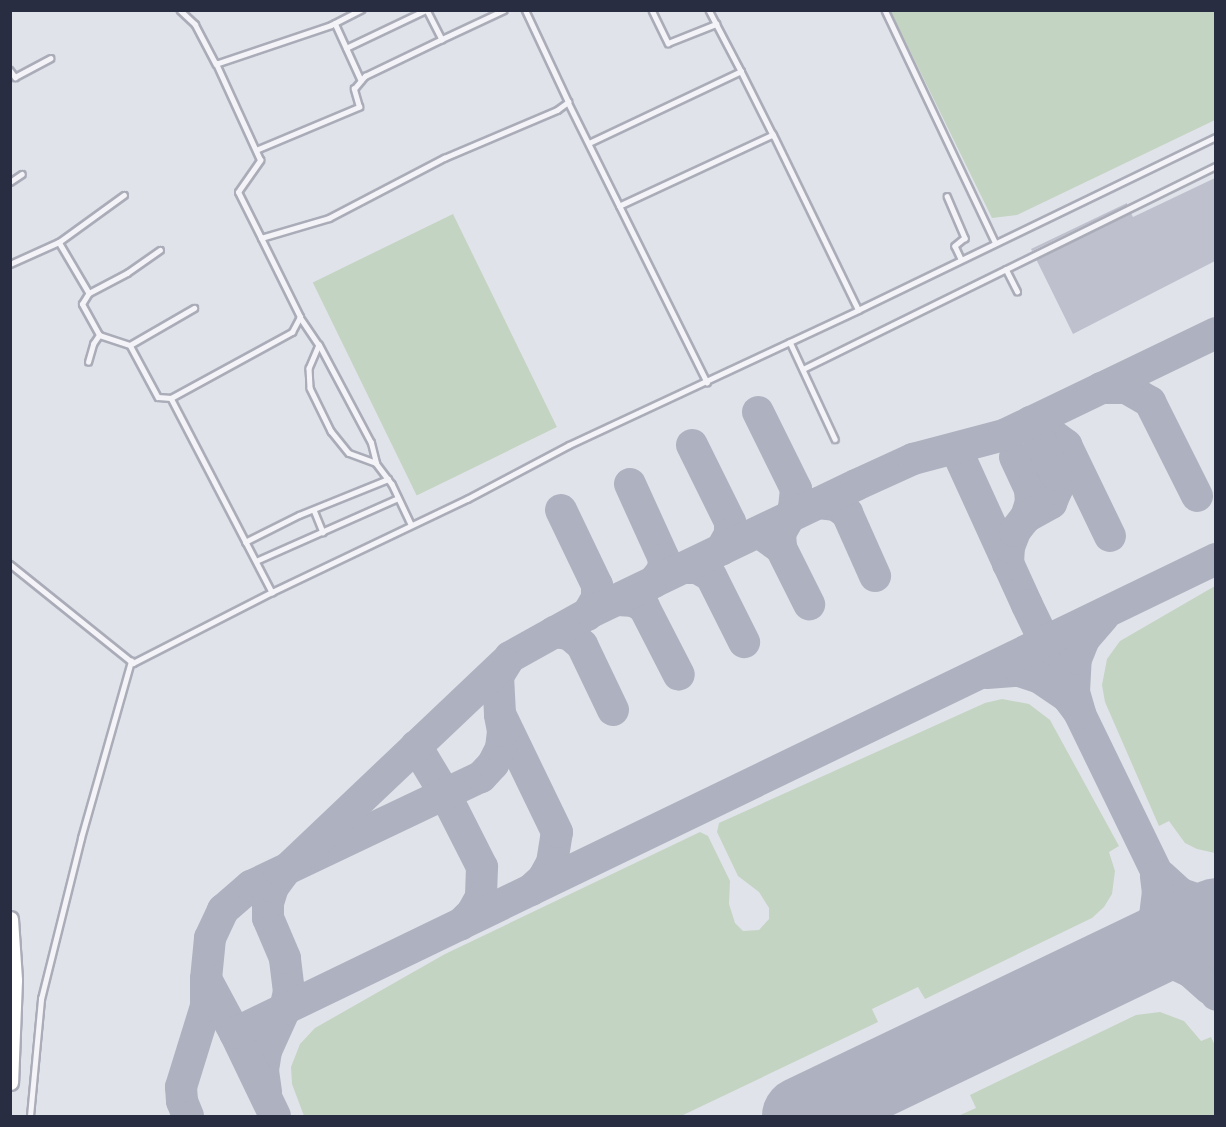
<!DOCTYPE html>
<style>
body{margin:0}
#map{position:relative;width:1226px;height:1127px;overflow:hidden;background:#e1e3ea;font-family:"Noto Sans",sans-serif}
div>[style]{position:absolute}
.green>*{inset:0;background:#c3d4c2;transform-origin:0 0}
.taxiway>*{height:32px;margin:-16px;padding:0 16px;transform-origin:16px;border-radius:16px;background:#aeb1bf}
.runway>*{height:78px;margin:-39px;padding:0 39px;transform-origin:39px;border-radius:39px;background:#aeb1bf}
.building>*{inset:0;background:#bec1cd}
.roads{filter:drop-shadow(2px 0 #aaacb8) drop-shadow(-2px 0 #aaacb8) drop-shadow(0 2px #aaacb8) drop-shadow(0 -2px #aaacb8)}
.service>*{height:4.5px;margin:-2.25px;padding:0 2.25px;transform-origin:2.25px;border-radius:2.25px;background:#f4f4f8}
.primary>*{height:15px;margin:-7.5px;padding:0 7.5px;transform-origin:7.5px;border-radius:7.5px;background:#fff}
span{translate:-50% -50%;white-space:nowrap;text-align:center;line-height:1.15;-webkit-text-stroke:5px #f1f2f7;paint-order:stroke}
.frame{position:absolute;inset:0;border:12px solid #292d42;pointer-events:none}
</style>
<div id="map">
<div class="green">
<div style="clip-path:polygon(890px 10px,1215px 11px,1215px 120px,1017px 215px,992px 218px)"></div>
<div style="left:453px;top:214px;width:237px;height:156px;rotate:64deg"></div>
<div style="clip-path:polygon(1215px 586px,1216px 853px,1215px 853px,1197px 849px,1185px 843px,1169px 821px,1159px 826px,1105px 702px,1102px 685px,1107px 659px,1120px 641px)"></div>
<div style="clip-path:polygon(1002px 699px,1029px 704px,1050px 720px,1119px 846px,1109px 852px,1115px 871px,1112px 894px,1104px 907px,1092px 918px,925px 999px,918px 987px,872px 1009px,878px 1022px,681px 1116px,304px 1116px,292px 1084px,291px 1067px,300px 1044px,315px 1028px,445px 954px,700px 832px,708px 836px,730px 881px,729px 904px,735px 923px,743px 931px,759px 930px,769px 919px,769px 908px,759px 892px,738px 876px,717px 832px,719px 823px,985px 703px)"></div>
<div style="clip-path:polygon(1160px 1012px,1184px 1021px,1201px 1041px,1211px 1037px,1215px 1046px,1215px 1116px,958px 1116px,976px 1108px,970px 1095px,1136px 1015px)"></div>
</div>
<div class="taxiway">
<div style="left:1101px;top:388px;width:25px"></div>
<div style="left:1126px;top:388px;width:28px;rotate:30deg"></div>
<div style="left:1150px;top:402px;width:105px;rotate:63.4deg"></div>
<div style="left:758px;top:412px;width:86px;rotate:63.7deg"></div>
<div style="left:796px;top:489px;width:20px;rotate:96deg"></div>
<div style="left:794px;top:509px;width:28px;rotate:120deg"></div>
<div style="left:780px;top:533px;width:15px;rotate:86deg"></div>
<div style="left:1030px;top:428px;width:17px;rotate:10deg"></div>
<div style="left:1047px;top:431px;width:24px;rotate:36deg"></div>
<div style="left:1066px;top:445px;width:101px;rotate:64.2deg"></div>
<div style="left:692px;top:445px;width:86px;rotate:63.7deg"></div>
<div style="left:730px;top:522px;width:12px;rotate:90deg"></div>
<div style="left:730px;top:534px;width:18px;rotate:119deg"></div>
<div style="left:956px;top:449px;width:171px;rotate:65.5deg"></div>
<div style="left:1027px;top:605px;width:433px;rotate:64.1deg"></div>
<div style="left:1015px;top:457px;width:35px;rotate:65deg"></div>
<div style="left:1030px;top:489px;width:13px;rotate:86deg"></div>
<div style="left:1031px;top:502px;width:16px;rotate:108deg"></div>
<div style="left:630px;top:484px;width:82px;rotate:65.6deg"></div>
<div style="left:664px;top:559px;width:11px;rotate:95deg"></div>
<div style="left:663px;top:570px;width:16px;rotate:128deg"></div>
<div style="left:819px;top:503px;width:17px;rotate:7deg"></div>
<div style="left:836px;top:505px;width:14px;rotate:36deg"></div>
<div style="left:847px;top:513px;width:69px;rotate:66deg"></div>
<div style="left:561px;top:510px;width:83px;rotate:64.4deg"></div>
<div style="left:597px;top:585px;width:13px;rotate:90deg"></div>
<div style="left:597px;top:598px;width:20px;rotate:120deg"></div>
<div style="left:764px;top:536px;width:21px;rotate:35deg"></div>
<div style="left:781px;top:548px;width:63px;rotate:63.4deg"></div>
<div style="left:1008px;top:564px;width:17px;rotate:-87deg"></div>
<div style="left:1009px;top:547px;width:17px;rotate:-69deg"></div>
<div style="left:1015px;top:531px;width:18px;rotate:-52deg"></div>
<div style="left:1026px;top:517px;width:29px;rotate:-29deg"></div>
<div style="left:1051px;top:503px;width:15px;rotate:-67deg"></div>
<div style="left:1057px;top:489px;width:14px;rotate:-94deg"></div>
<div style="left:1056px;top:475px;width:59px;rotate:-115.3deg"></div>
<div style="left:684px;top:568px;width:13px"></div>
<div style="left:697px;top:568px;width:16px;rotate:30deg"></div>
<div style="left:711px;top:576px;width:74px;rotate:63.4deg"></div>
<div style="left:618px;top:600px;width:16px;rotate:4deg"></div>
<div style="left:634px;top:601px;width:12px;rotate:31deg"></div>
<div style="left:644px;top:607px;width:76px;rotate:62.8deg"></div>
<div style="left:554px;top:632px;width:15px;rotate:8deg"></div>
<div style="left:569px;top:634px;width:17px;rotate:40deg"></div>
<div style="left:582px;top:645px;width:72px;rotate:64.5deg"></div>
<div style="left:987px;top:673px;width:32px;rotate:-4deg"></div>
<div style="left:1019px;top:671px;width:22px;rotate:18deg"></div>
<div style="left:1040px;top:678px;width:32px;rotate:34deg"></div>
<div style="left:1067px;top:696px;width:21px;rotate:53deg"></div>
<div style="left:1080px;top:713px;width:22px;rotate:-106deg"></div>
<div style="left:1074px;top:692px;width:33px;rotate:-87deg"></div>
<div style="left:1076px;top:659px;width:22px;rotate:-68deg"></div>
<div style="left:1084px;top:639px;width:29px;rotate:-49deg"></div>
<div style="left:416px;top:746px;width:56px;rotate:58.9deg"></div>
<div style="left:445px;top:794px;width:82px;rotate:63.1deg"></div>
<div style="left:482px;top:867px;width:30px;rotate:92deg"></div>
<div style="left:481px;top:897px;width:18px;rotate:119deg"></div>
<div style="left:472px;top:913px;width:16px;rotate:135deg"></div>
<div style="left:1161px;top:876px;width:27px;rotate:42deg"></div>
<div style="left:1181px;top:894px;width:37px;rotate:19deg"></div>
<div style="left:531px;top:890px;width:16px;rotate:-43deg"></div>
<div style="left:543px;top:879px;width:18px;rotate:-61deg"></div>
<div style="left:552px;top:863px;width:31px;rotate:-81deg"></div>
<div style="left:557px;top:832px;width:131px;rotate:-115.8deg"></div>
<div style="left:500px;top:714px;width:38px;rotate:-93deg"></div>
<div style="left:498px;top:676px;width:22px;rotate:-58deg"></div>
<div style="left:510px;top:657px;width:93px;rotate:-29.1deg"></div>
<div style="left:591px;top:612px;width:294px;rotate:-25.6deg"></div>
<div style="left:856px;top:485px;width:63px;rotate:-24.5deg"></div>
<div style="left:913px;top:459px;width:94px;rotate:-14.8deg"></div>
<div style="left:1004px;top:435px;width:235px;rotate:-25.7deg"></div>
<div style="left:1132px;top:957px;width:24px;rotate:-54deg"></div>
<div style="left:1146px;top:938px;width:24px;rotate:-68deg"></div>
<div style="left:1155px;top:916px;width:23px;rotate:-83deg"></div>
<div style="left:1158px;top:893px;width:17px;rotate:-97deg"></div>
<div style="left:1132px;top:957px;width:38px;rotate:7deg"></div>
<div style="left:1170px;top:962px;width:23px;rotate:25deg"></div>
<div style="left:1191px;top:972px;width:25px;rotate:42deg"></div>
<div style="left:235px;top:1033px;width:61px;rotate:-118.2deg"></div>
<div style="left:206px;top:979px;width:41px;rotate:-84.4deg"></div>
<div style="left:210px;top:938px;width:31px;rotate:-65deg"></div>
<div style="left:223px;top:910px;width:37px;rotate:-41deg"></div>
<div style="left:251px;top:886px;width:255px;rotate:-25.4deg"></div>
<div style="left:481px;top:777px;width:18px;rotate:-47deg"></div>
<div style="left:493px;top:764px;width:18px;rotate:-63deg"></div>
<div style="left:501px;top:748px;width:17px;rotate:-83deg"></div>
<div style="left:503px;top:731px;width:15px;rotate:-101deg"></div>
<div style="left:266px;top:1092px;width:22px;rotate:-98deg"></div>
<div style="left:263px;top:1070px;width:19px;rotate:-81deg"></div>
<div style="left:266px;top:1051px;width:46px;rotate:-65.7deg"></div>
<div style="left:285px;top:1009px;width:17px;rotate:-77deg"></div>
<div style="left:289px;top:992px;width:34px;rotate:-97deg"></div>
<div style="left:285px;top:958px;width:43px;rotate:-113deg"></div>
<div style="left:268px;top:918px;width:15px;rotate:-90deg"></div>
<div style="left:268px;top:903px;width:17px;rotate:-73deg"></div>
<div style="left:273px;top:887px;width:17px;rotate:-54deg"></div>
<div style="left:283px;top:873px;width:305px;rotate:-43.5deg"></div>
<div style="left:188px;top:1116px;width:16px;rotate:-112deg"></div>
<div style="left:182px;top:1101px;width:14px;rotate:-94deg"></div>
<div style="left:181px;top:1087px;width:85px;rotate:-72.8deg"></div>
<div style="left:206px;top:1006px;width:27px;rotate:-90deg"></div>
<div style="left:275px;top:1116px;width:92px;rotate:-115.7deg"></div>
<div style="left:235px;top:1033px;width:1090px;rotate:-25.79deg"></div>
</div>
<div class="runway">
<div style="left:801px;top:1116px;width:460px;rotate:-25.6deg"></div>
</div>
<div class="building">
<div style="clip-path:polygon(1215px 178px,1215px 261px,1073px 334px,1036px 259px,1131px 213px,1133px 217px)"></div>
<div style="clip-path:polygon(1127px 203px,1127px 205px,1032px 251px,1031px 249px)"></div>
</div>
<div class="roads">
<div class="service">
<div style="left:180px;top:10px;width:21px;rotate:43deg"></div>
<div style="left:195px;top:24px;width:45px;rotate:62.3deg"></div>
<div style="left:427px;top:10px;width:33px;rotate:63deg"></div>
<div style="left:442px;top:39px;width:68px;rotate:-25.1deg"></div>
<div style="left:652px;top:10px;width:37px;rotate:64deg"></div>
<div style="left:668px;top:43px;width:52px;rotate:-21.6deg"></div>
<div style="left:709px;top:10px;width:69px;rotate:62.3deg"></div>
<div style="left:885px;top:10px;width:257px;rotate:64.6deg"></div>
<div style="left:335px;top:23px;width:63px;rotate:65.5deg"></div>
<div style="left:346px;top:48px;width:89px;rotate:-25.4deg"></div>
<div style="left:10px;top:70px;width:9px;rotate:54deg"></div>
<div style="left:15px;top:77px;width:40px;rotate:-28deg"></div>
<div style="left:568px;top:102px;width:313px;rotate:63.6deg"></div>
<div style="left:589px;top:143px;width:168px;rotate:-25.3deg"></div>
<div style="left:741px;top:71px;width:72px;rotate:63.4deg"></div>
<div style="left:773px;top:135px;width:169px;rotate:155.1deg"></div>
<div style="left:256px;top:150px;width:112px;rotate:-22.7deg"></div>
<div style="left:359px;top:107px;width:19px;rotate:-106deg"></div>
<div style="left:354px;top:89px;width:17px;rotate:-50deg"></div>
<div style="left:365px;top:76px;width:85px;rotate:-25.7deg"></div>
<div style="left:10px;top:182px;width:14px;rotate:-34deg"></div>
<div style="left:947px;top:196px;width:46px;rotate:66.8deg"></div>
<div style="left:965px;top:238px;width:13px;rotate:141deg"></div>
<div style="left:955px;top:246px;width:14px;rotate:65deg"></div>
<div style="left:261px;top:238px;width:51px;rotate:-116.6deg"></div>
<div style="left:238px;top:192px;width:39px;rotate:-55deg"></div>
<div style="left:260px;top:160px;width:106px;rotate:-114.6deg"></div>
<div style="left:216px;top:64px;width:121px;rotate:-18.7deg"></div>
<div style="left:331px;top:25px;width:34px;rotate:-27deg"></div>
<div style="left:59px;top:242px;width:59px;rotate:59.5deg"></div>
<div style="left:89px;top:293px;width:43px;rotate:-27.8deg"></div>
<div style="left:127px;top:273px;width:40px;rotate:-34.9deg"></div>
<div style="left:10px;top:264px;width:54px;rotate:-24.2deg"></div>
<div style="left:59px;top:242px;width:80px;rotate:-35.9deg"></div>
<div style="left:1006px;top:269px;width:25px;rotate:63deg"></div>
<div style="left:858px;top:310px;width:398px;rotate:-25.8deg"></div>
<div style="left:300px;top:317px;width:34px;rotate:56deg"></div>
<div style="left:319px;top:345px;width:25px;rotate:113deg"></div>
<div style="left:309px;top:368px;width:20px;rotate:87deg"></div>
<div style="left:310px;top:388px;width:48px;rotate:64deg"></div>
<div style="left:331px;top:431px;width:28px;rotate:51deg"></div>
<div style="left:349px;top:453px;width:29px;rotate:20deg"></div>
<div style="left:376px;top:463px;width:21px;rotate:-104deg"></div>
<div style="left:371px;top:443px;width:111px;rotate:-118deg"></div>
<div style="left:99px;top:335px;width:33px;rotate:18deg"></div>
<div style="left:130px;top:345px;width:74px;rotate:-30deg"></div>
<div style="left:790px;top:342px;width:107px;rotate:65.1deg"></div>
<div style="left:130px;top:345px;width:59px;rotate:61.7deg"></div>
<div style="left:158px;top:397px;width:13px;rotate:4deg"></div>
<div style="left:171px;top:398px;width:138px;rotate:-28.6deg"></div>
<div style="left:292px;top:332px;width:17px;rotate:-62deg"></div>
<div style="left:300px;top:317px;width:88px;rotate:-116.3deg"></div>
<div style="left:261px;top:238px;width:71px;rotate:-16.4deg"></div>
<div style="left:329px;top:218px;width:130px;rotate:-27.6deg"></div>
<div style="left:444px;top:158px;width:123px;rotate:-23deg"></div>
<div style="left:557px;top:110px;width:14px;rotate:-36deg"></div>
<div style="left:568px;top:102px;width:102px;rotate:-115.1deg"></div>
<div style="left:88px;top:362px;width:19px;rotate:-74deg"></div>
<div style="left:93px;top:344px;width:11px;rotate:-56deg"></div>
<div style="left:99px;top:335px;width:35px;rotate:-119deg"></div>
<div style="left:82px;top:304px;width:13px;rotate:-58deg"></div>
<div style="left:803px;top:369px;width:460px;rotate:-26.2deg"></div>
<div style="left:171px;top:398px;width:219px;rotate:62.5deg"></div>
<div style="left:272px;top:592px;width:216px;rotate:-25.5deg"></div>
<div style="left:467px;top:499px;width:115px;rotate:-27.9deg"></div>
<div style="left:569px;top:445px;width:319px;rotate:-25deg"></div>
<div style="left:858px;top:310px;width:195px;rotate:-115.9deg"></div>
<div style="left:376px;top:463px;width:26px;rotate:53deg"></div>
<div style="left:392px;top:484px;width:44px;rotate:64.6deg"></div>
<div style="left:314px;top:510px;width:24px;rotate:68deg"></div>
<div style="left:245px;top:542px;width:60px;rotate:-26.6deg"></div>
<div style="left:299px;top:515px;width:96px;rotate:-22deg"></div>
<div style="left:256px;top:561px;width:155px;rotate:-23.9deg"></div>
<div style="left:10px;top:564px;width:158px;rotate:38.8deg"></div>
<div style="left:133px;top:663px;width:156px;rotate:-27.1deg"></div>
<div style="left:30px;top:1116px;width:118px;rotate:-84.6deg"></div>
<div style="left:41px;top:999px;width:166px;rotate:-76deg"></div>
<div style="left:81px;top:838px;width:184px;rotate:-74.2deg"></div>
</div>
<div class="primary">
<div style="left:10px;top:919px;width:61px;rotate:86.2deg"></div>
<div style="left:14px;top:980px;width:102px;rotate:92.2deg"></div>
</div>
</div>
<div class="frame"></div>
</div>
